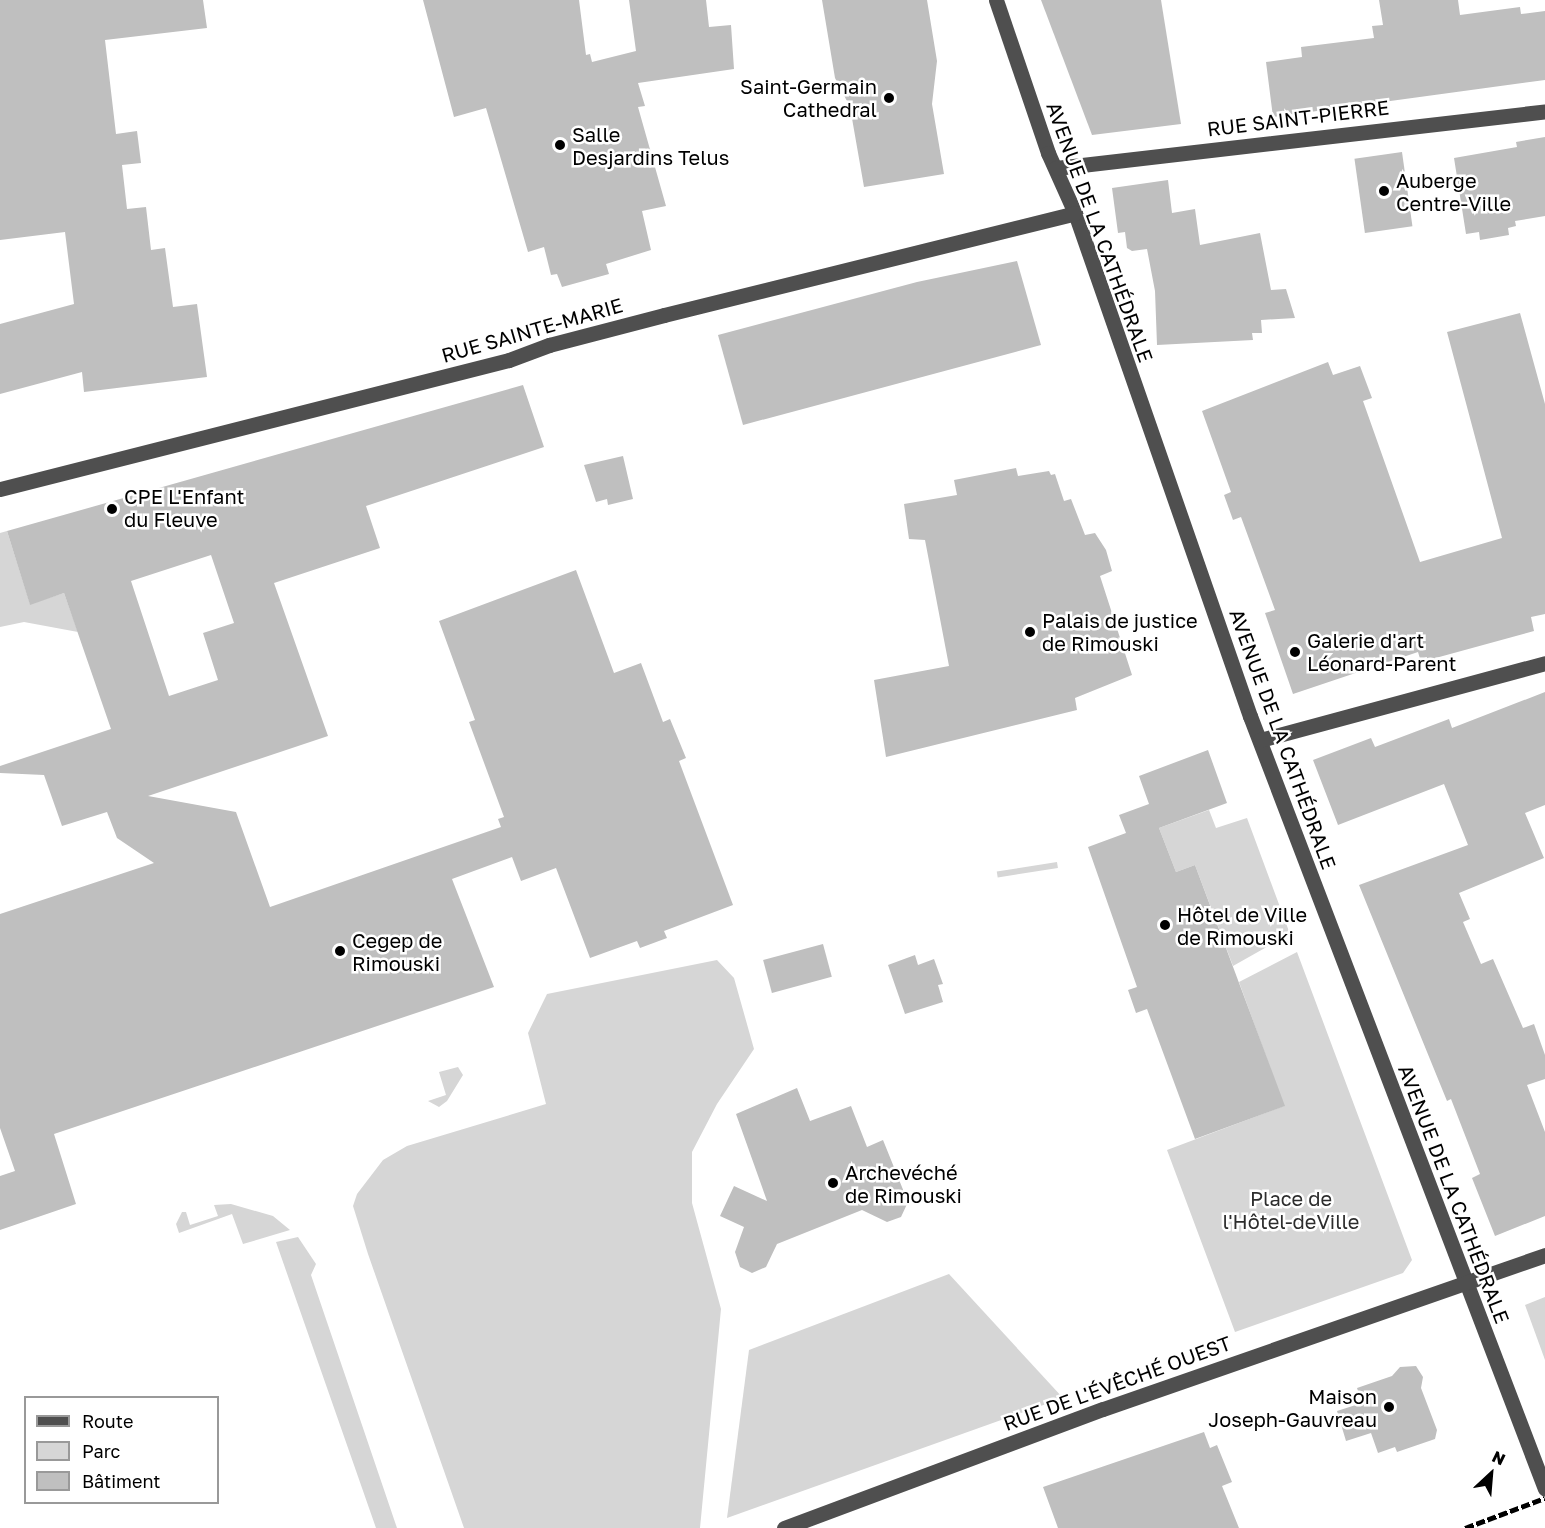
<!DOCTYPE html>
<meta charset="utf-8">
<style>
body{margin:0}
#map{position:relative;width:1545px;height:1528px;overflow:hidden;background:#fff;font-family:"Golos Text",sans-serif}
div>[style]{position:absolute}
.green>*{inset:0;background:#d6d6d6;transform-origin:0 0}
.building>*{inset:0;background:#bfbfbf;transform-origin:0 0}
.minor>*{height:15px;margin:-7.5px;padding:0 7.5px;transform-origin:7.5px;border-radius:7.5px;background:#4f4f4f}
.rail>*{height:4.5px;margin-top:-2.25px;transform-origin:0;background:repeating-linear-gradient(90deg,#000 0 9px,transparent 0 12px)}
.dots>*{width:16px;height:16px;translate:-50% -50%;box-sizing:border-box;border:3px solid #fff;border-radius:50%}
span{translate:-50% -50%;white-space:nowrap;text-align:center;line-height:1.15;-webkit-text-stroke:5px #fff;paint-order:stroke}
.poi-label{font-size:20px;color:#000}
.right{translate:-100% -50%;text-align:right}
.left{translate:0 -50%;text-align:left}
.street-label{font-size:20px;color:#000}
.park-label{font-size:20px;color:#2d2d2d}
.legend{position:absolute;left:24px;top:1396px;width:195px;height:108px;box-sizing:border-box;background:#fff;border:2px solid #999;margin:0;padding:8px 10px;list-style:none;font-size:18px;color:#000}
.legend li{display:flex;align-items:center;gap:12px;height:30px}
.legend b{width:30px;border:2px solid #999}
.north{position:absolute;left:1461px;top:1444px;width:60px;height:60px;-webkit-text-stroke:4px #fff;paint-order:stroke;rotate:26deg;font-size:16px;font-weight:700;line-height:24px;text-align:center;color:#000}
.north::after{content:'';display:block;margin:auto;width:21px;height:27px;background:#000;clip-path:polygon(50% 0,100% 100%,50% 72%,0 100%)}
</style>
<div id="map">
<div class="green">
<div style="clip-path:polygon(7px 531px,30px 604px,64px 593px,78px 632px,24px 622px,0 627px,0 533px)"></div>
<div style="clip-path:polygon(1209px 810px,1216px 828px,1247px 818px,1290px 934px,1233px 966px,1195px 865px,1176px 872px,1159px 828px)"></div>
<div style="left:1057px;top:862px;width:6px;height:61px;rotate:81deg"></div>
<div style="clip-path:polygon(1297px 952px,1412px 1260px,1403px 1273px,1235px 1332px,1167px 1150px,1284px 1106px,1239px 982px)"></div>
<div style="clip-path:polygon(717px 960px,734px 978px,754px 1049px,717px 1104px,692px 1152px,692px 1203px,721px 1309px,700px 1528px,464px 1528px,368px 1254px,353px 1206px,357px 1194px,383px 1160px,407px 1146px,546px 1104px,528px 1033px,547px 994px)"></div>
<div style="clip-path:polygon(458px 1067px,463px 1075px,447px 1101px,439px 1107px,428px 1101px,446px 1095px,439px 1072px)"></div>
<div style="clip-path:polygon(231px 1204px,273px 1216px,290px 1230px,243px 1244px,232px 1214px,179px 1233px,176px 1224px,182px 1212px,186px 1212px,190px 1225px,218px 1216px,214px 1205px)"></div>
<div style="clip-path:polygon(298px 1237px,316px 1264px,311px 1275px,397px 1528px,376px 1528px,276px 1242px)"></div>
<div style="clip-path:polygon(949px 1274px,1063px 1398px,727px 1518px,749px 1350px)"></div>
<div style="clip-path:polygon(1545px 1297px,1545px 1360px,1525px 1305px)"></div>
</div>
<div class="building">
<div style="clip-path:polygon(0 0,203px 0,207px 28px,105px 40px,116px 134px,137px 131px,141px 163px,122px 165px,127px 209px,146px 207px,151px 250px,165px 248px,173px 307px,197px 304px,207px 377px,84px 392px,82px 372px,0 394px,0 324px,74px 304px,65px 232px,0 240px)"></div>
<div style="clip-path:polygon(423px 0,579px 0,586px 55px,590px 54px,592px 62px,636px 51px,629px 0,706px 0,709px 27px,731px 25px,734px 69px,638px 83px,645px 106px,638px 107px,666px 206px,642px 211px,651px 250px,606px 264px,609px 274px,562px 287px,557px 274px,551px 275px,544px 247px,528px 252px,486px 108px,454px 117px)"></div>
<div style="clip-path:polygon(822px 0,927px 0,937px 61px,932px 104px,944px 174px,864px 187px,850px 107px,835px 78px)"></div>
<div style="clip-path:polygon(1041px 0,1161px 0,1181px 124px,1092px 135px)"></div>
<div style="clip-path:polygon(1379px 0,1458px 0,1460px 15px,1520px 7px,1521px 14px,1545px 11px,1545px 80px,1273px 117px,1266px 62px,1302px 57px,1301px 47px,1374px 38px,1372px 26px,1383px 25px)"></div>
<div style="clip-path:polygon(1545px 137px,1545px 216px,1515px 221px,1516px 226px,1508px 228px,1509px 235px,1480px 240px,1479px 232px,1466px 234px,1454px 158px,1517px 147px,1516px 142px)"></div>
<div style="left:1402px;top:152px;width:75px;height:48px;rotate:82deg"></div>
<div style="clip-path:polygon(1168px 180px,1172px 213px,1195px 209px,1200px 245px,1260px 233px,1271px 290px,1286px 289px,1295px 318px,1261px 320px,1262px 333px,1252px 333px,1253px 340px,1157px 345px,1155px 291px,1147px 249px,1132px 251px,1127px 248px,1125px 232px,1118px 233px,1112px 188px)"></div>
<div style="clip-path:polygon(1017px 261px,1041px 345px,743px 425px,718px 335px,917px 282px)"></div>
<div style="clip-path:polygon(1520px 313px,1545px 404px,1545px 614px,1531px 617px,1534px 631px,1421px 662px,1418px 652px,1293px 694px,1265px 613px,1275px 610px,1241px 517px,1233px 520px,1224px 495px,1231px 492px,1202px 411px,1328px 362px,1333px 375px,1360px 366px,1372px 398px,1363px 401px,1420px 562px,1502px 538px,1447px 332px)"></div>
<div style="clip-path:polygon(evenodd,523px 385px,544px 447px,366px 506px,380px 548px,274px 583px,328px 736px,148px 796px,236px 812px,270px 907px,501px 827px,498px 819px,504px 817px,469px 722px,475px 720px,439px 621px,576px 570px,614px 673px,641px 663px,663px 722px,670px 719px,686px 758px,679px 761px,733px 905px,664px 931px,667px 938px,640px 948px,637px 941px,590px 958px,556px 868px,521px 881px,512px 857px,452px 879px,494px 987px,54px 1134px,76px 1204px,0 1230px,0 1176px,15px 1171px,0 1128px,0 914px,154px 863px,117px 838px,107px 812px,62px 826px,44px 775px,0 773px,0 766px,111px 729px,64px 593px,30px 605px,7px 531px,523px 385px,211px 555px,234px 623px,203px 633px,218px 680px,169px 696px,131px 581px,211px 555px)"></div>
<div style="clip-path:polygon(623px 456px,633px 499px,608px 505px,607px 499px,596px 502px,584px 465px)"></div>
<div style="clip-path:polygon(1016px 468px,1018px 476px,1049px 471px,1051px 475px,1055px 474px,1064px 501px,1071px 499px,1085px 535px,1095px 533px,1106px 550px,1112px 571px,1100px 576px,1132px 675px,1075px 698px,1077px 710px,886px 757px,874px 680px,949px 666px,925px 540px,909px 539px,904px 504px,957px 495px,954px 480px)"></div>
<div style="clip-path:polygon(1545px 692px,1545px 805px,1525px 813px,1544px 858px,1459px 893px,1470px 919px,1463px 922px,1481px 964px,1493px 959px,1523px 1028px,1534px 1024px,1545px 1055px,1545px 1079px,1527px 1085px,1545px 1132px,1545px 1216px,1495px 1236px,1472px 1178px,1480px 1174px,1451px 1099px,1447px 1101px,1359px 885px,1468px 845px,1444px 784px,1338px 825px,1313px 760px,1371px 738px,1375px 747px,1449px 719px,1452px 728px)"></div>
<div style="clip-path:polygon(1208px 750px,1227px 803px,1159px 828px,1176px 872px,1195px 865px,1285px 1106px,1195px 1139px,1147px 1009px,1136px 1013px,1128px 990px,1137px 987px,1088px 847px,1126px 833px,1119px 815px,1149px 804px,1139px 776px)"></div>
<div style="left:823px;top:944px;width:34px;height:62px;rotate:75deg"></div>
<div style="clip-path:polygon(915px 955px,918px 965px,934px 959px,943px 984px,938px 985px,943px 1002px,905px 1014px,888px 965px)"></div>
<div style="clip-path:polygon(797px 1088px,810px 1121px,851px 1106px,867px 1147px,883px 1140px,908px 1202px,901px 1217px,887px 1222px,862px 1210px,777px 1244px,766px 1267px,752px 1273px,740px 1267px,735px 1252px,744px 1227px,720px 1216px,734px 1186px,767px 1201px,736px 1114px)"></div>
<div style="clip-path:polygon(1416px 1366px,1423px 1377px,1421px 1388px,1437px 1430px,1435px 1439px,1397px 1452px,1395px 1447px,1378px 1453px,1371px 1433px,1346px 1441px,1337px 1411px,1362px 1403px,1357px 1388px,1392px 1376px,1400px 1367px)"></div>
<div style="clip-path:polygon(1204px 1432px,1210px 1448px,1217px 1445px,1232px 1482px,1222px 1486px,1239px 1528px,1058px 1528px,1043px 1487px)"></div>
</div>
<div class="minor">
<div style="left:996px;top:0;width:162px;rotate:71.2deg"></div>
<div style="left:1048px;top:153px;width:66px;rotate:65.8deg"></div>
<div style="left:1075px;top:213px;width:533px;rotate:70.82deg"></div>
<div style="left:1250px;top:716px;width:827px;rotate:69.11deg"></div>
<div style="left:1056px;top:168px;width:492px;rotate:-6.6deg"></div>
<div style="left:0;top:489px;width:525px;rotate:-14.22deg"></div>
<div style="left:509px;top:360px;width:43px;rotate:-20.6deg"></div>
<div style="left:549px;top:345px;width:119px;rotate:-14.6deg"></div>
<div style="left:664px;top:315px;width:423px;rotate:-13.9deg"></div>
<div style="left:1260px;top:740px;width:295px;rotate:-15.1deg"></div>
<div style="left:784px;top:1528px;width:340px;rotate:-20.5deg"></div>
<div style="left:1103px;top:1409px;width:468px;rotate:-19.2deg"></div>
</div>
<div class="rail">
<div style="left:1465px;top:1528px;width:85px;rotate:-20.6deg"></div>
</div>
<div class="dots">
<div style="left:889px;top:98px;background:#000"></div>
<div style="left:560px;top:145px;background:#000"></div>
<div style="left:1384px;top:191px;background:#000"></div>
<div style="left:112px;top:509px;background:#000"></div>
<div style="left:1030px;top:632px;background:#000"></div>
<div style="left:1295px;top:652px;background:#000"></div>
<div style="left:1165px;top:925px;background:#000"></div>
<div style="left:340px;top:951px;background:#000"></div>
<div style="left:833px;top:1183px;background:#000"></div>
<div style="left:1389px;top:1407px;background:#000"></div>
</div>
<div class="poi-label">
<span class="right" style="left:877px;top:98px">Saint-Germain<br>Cathedral</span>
<span class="left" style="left:572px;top:146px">Salle<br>Desjardins Telus</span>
<span class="left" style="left:1396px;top:192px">Auberge<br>Centre-Ville</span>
<span class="left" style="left:124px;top:508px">CPE L'Enfant<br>du Fleuve</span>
<span class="left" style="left:1042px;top:632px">Palais de justice<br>de Rimouski</span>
<span class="left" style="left:1307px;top:652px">Galerie d'art<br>Léonard-Parent</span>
<span class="left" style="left:1177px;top:926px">Hôtel de Ville<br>de Rimouski</span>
<span class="left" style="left:352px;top:952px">Cegep de<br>Rimouski</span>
<span class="left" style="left:845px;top:1184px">Archevéché<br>de Rimouski</span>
<span class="right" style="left:1377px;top:1408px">Maison<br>Joseph-Gauvreau</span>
</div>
<div class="street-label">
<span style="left:1298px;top:118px;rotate:-7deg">RUE SAINT-PIERRE</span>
<span style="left:1100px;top:232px;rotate:70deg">AVENUE DE LA CATHÉDRALE</span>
<span style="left:532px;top:330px;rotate:-16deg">RUE SAINTE-MARIE</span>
<span style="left:1283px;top:739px;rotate:70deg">AVENUE DE LA CATHÉDRALE</span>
<span style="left:1454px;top:1194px;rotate:69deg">AVENUE DE LA CATHÉDRALE</span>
<span style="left:1117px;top:1383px;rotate:-20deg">RUE DE L'ÉVÊCHÉ OUEST</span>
</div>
<div class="park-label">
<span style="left:1291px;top:1210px">Place de<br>l'Hôtel-deVille</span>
</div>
<ul class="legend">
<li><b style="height:8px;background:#4f4f4f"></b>Route</li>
<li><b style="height:16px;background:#d6d6d6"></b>Parc</li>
<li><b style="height:16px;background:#bfbfbf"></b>Bâtiment</li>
</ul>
<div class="north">N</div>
</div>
